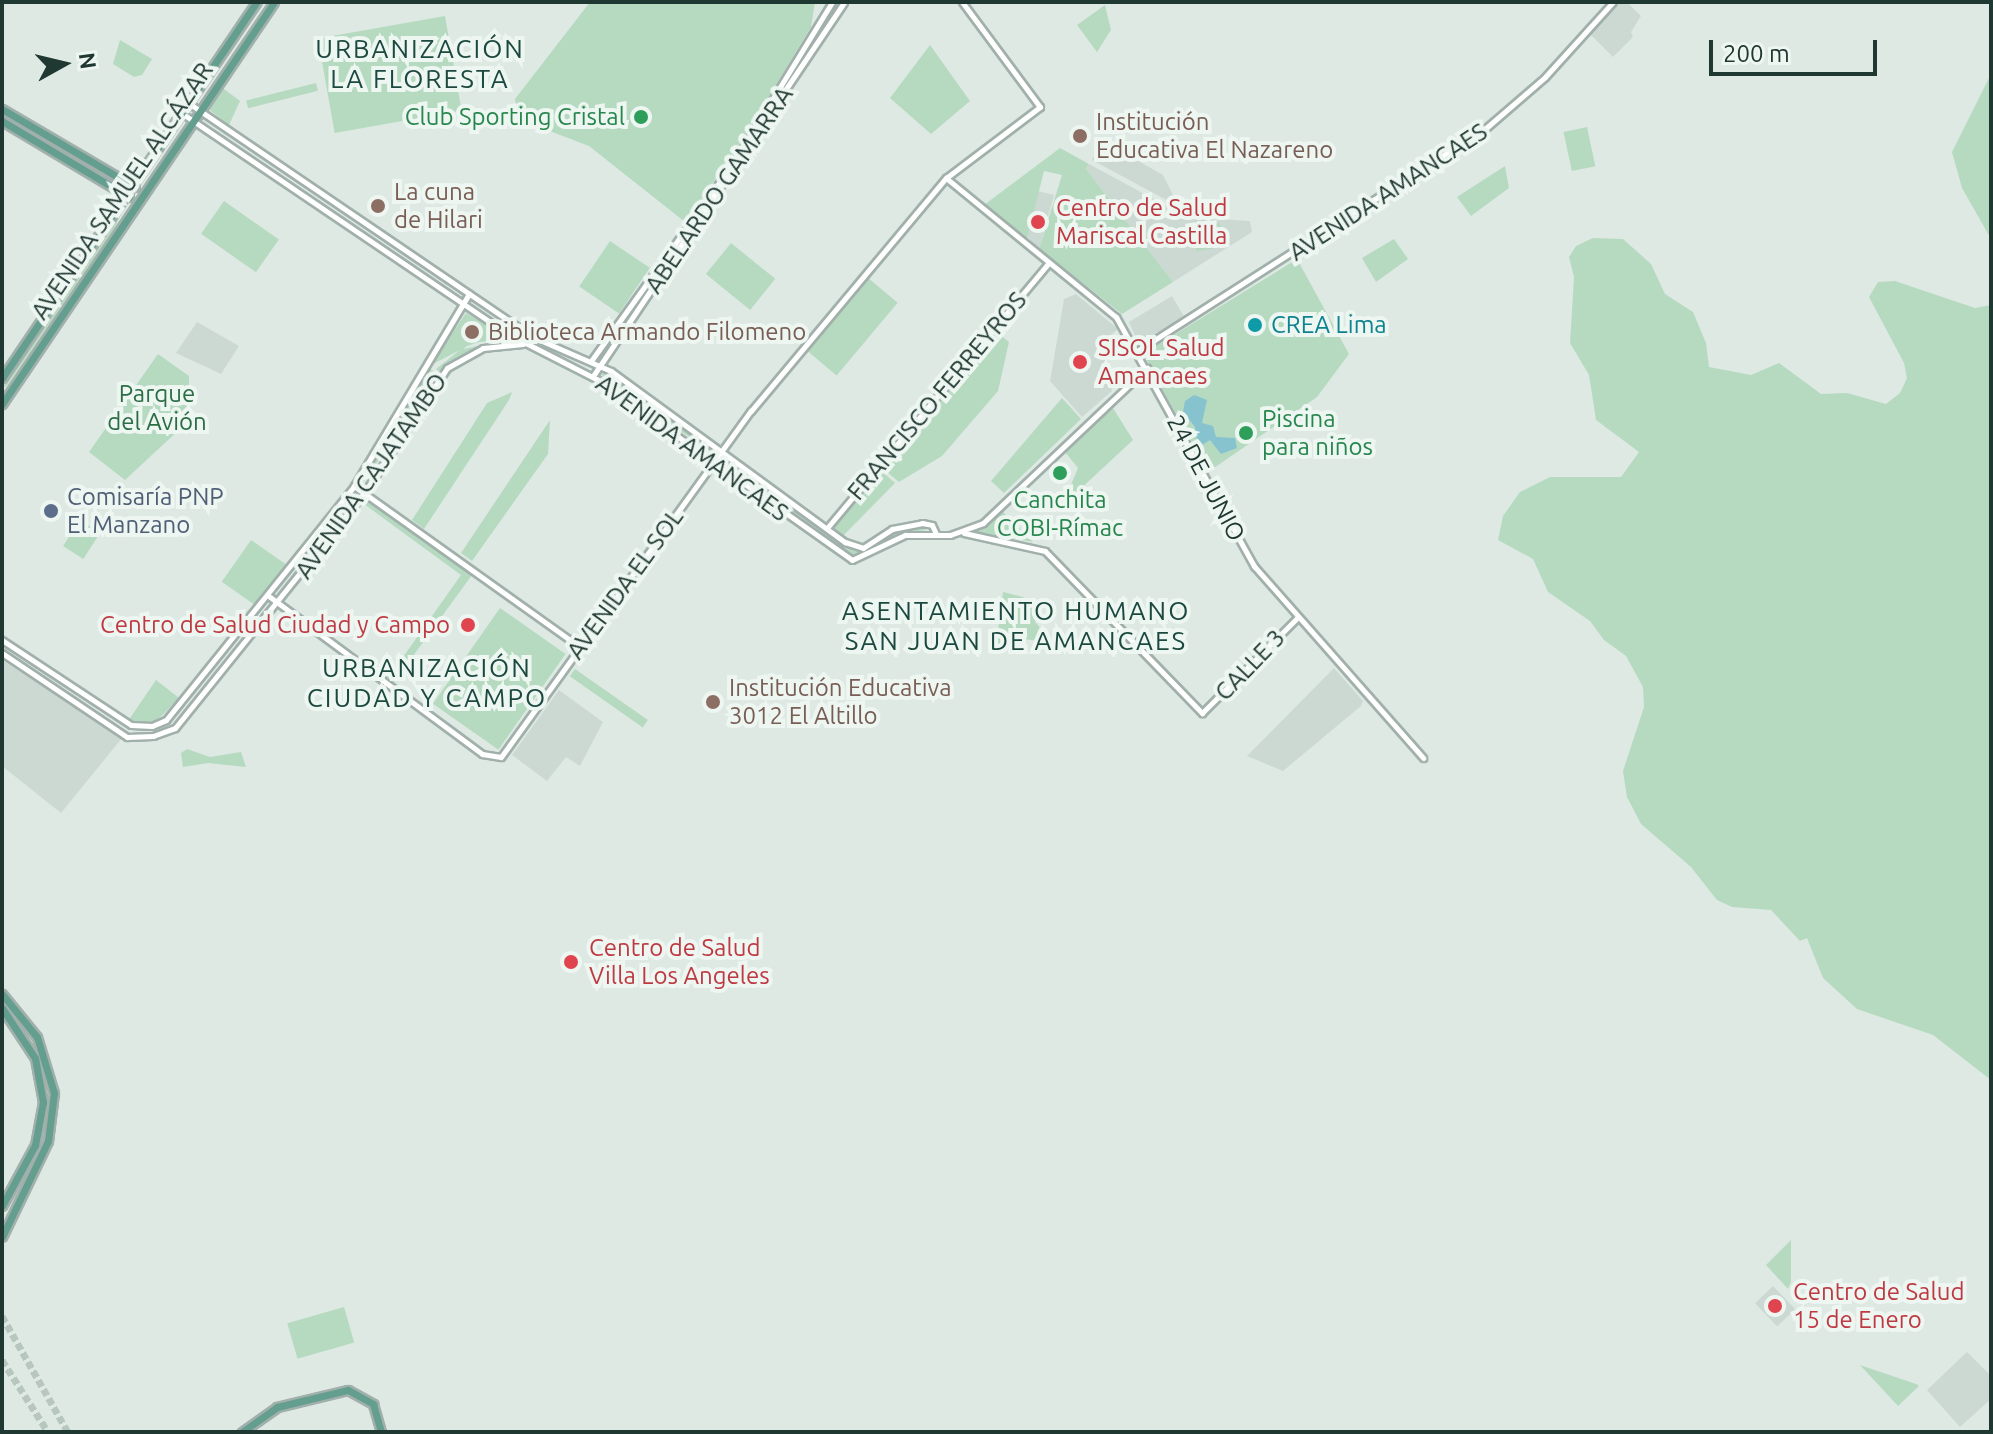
<!DOCTYPE html>
<meta charset="utf-8">
<style>
body{margin:0}
#map{position:relative;width:1993px;height:1434px;overflow:hidden;background:#dee9e4;font-family:Ubuntu,sans-serif}
div>[style]{position:absolute}
.built>*{inset:0;background:#ccd9d3;transform-origin:0 0}
.green>*{inset:0;background:#b6dac0;transform-origin:0 0}
.water>*{inset:0;background:#86c3ce}
.major-tunnel>*{height:7px;margin-top:-3.5px;transform-origin:0;background:repeating-linear-gradient(90deg,#b8c6c0 0 7px,transparent 0 10.5px)}
.roads{filter:drop-shadow(2px 0 #a1b0ab) drop-shadow(-2px 0 #a1b0ab) drop-shadow(0 2px #a1b0ab) drop-shadow(0 -2px #a1b0ab)}
.minor>*{height:5px;margin:-2.5px;padding:0 2.5px;transform-origin:2.5px;border-radius:2.5px;background:#fff}
.major>*{height:7px;margin:-3.5px;padding:0 3.5px;transform-origin:3.5px;border-radius:3.5px;background:#639e8f}
.dots>*{width:22px;height:22px;translate:-50% -50%;box-sizing:border-box;border:4px solid #eef6f2;border-radius:50%}
span{translate:-50% -50%;white-space:nowrap;text-align:center;line-height:1.15;-webkit-text-stroke:8px #eef6f2;paint-order:stroke}
.leisure-label{font-size:24px;color:#27864d}
.right{translate:-100% -50%;text-align:right}
.left{translate:0 -50%;text-align:left}
.education-label{font-size:24px;color:#785e54}
.street-label{font-size:24px;color:#203832}
.health-label{font-size:24px;color:#be3a42}
.culture-label{font-size:24px;color:#0d838f}
.park-label{font-size:24px;color:#2b6e45}
.service-label{font-size:24px;color:#4e5e75}
.neighbourhood-label{font-size:26px;color:#1c493f;letter-spacing:2px}
.frame{position:absolute;inset:0;border:4px solid #203832;pointer-events:none}
.north{position:absolute;left:24px;top:24px;width:80px;height:80px;-webkit-text-stroke:6px #eef6f2;paint-order:stroke;rotate:82deg;font-size:22px;font-weight:700;line-height:32px;text-align:center;color:#203832}
.north::after{content:'';display:block;margin:auto;width:28px;height:36px;background:#203832;clip-path:polygon(50% 0,100% 100%,50% 72%,0 100%)}
.scale{position:absolute;left:1709px;top:40px;width:168px;height:36px;box-sizing:border-box;border:4px solid #203832;border-top:0;padding-left:10px;font-size:24px;line-height:28px;white-space:nowrap;color:#203832;-webkit-text-stroke:6px #eef6f2;paint-order:stroke}
</style>
<div id="map">
<div class="built">
<div style="clip-path:polygon(1620px 2px,1627px 2px,1641px 16px,1631px 32px,1633px 37px,1613px 57px,1589px 33px)"></div>
<div style="clip-path:polygon(1103px 141px,1163px 175px,1174px 197px,1172px 203px,1092px 160px)"></div>
<div style="clip-path:polygon(1089px 164px,1187px 217px,1250px 221px,1252px 232px,1173px 282px,1086px 169px)"></div>
<div style="clip-path:polygon(1038px 191px,1054px 195px,1039px 249px,1026px 235px)"></div>
<div style="clip-path:polygon(1076px 294px,1118px 329px,1102px 343px,1112px 391px,1082px 417px,1050px 381px,1064px 299px)"></div>
<div style="clip-path:polygon(1172px 296px,1185px 318px,1138px 342px,1129px 322px)"></div>
<div style="clip-path:polygon(197px 322px,239px 346px,221px 374px,176px 353px)"></div>
<div style="clip-path:polygon(2px 660px,122px 738px,61px 813px,2px 766px)"></div>
<div style="clip-path:polygon(1334px 668px,1363px 701px,1361px 706px,1283px 771px,1247px 756px)"></div>
<div style="clip-path:polygon(559px 690px,603px 722px,580px 766px,566px 757px,547px 781px,512px 755px)"></div>
<div style="left:1773px;top:1286px;width:32px;height:25px;rotate:46deg"></div>
<div style="clip-path:polygon(1967px 1352px,1991px 1376px,1991px 1399px,1960px 1427px,1927px 1390px)"></div>
</div>
<div class="green">
<div style="clip-path:polygon(590px 2px,815px 2px,811px 27px,740px 144px,685px 222px,589px 146px,534px 125px,517px 110px,515px 99px)"></div>
<div style="clip-path:polygon(1105px 5px,1111px 30px,1097px 52px,1077px 25px)"></div>
<div style="left:445px;top:16px;width:96px;height:129px;rotate:80deg"></div>
<div style="clip-path:polygon(120px 40px,152px 59px,142px 75px,134px 77px,113px 64px)"></div>
<div style="clip-path:polygon(930px 45px,970px 101px,931px 134px,890px 98px)"></div>
<div style="clip-path:polygon(1991px 74px,1991px 239px,1962px 188px,1952px 152px)"></div>
<div style="left:316px;top:83px;width:8px;height:72px;rotate:76deg"></div>
<div style="clip-path:polygon(220px 86px,240px 101px,229px 125px,207px 108px)"></div>
<div style="left:1587px;top:127px;width:40px;height:24px;rotate:78deg"></div>
<div style="clip-path:polygon(1060px 148px,1089px 164px,1086px 169px,1173px 282px,1122px 314px,1039px 249px,1062px 175px,1044px 171px,1027px 239px,984px 205px)"></div>
<div style="clip-path:polygon(1505px 166px,1509px 188px,1471px 216px,1457px 197px)"></div>
<div style="left:224px;top:201px;width:67px;height:40px;rotate:35deg"></div>
<div style="clip-path:polygon(127px 202px,114px 229px,6px 387px,4px 386px)"></div>
<div style="left:1220px;top:223px;width:24px;height:28px;rotate:81deg"></div>
<div style="clip-path:polygon(1593px 238px,1623px 239px,1651px 264px,1665px 294px,1693px 312px,1706px 343px,1709px 367px,1751px 375px,1779px 363px,1821px 394px,1847px 393px,1886px 404px,1900px 393px,1907px 378px,1904px 363px,1869px 297px,1878px 282px,1895px 281px,1975px 308px,1991px 305px,1991px 1080px,1933px 1035px,1857px 1009px,1823px 978px,1807px 938px,1800px 941px,1771px 910px,1732px 907px,1717px 900px,1691px 867px,1641px 824px,1627px 797px,1623px 771px,1644px 707px,1643px 687px,1626px 656px,1604px 640px,1590px 621px,1548px 592px,1533px 559px,1498px 540px,1503px 516px,1520px 492px,1550px 477px,1621px 477px,1639px 452px,1596px 420px,1589px 375px,1570px 343px,1574px 277px,1569px 257px,1576px 246px)"></div>
<div style="clip-path:polygon(1394px 239px,1408px 259px,1376px 282px,1362px 258px)"></div>
<div style="left:610px;top:241px;width:48px;height:55px;rotate:34deg"></div>
<div style="left:731px;top:243px;width:57px;height:40px;rotate:39deg"></div>
<div style="clip-path:polygon(1297px 259px,1349px 354px,1317px 397px,1208px 472px,1143px 354px)"></div>
<div style="left:867px;top:277px;width:40px;height:95px;rotate:40deg"></div>
<div style="clip-path:polygon(466px 313px,497px 331px,496px 339px,499px 332px,510px 339px,479px 342px,467px 346px,463px 349px,478px 346px,440px 372px,436px 369px,460px 350px,431px 365px)"></div>
<div style="clip-path:polygon(996px 332px,1009px 342px,998px 391px,942px 456px,899px 482px,881px 467px)"></div>
<div style="clip-path:polygon(158px 354px,189px 376px,189px 412px,180px 429px,125px 480px,89px 452px)"></div>
<div style="clip-path:polygon(429px 368px,438px 374px,361px 486px,360px 483px)"></div>
<div style="clip-path:polygon(605px 370px,711px 447px,711px 452px,601px 377px)"></div>
<div style="clip-path:polygon(512px 392px,509px 400px,424px 529px,412px 520px,487px 403px)"></div>
<div style="clip-path:polygon(1062px 398px,1081px 419px,1004px 493px,991px 481px)"></div>
<div style="clip-path:polygon(1113px 408px,1133px 440px,1062px 506px,1078px 468px,1065px 452px)"></div>
<div style="clip-path:polygon(550px 420px,548px 454px,472px 561px,461px 553px)"></div>
<div style="clip-path:polygon(726px 458px,855px 551px,897px 529px,920px 525px,926px 530px,897px 534px,850px 556px,722px 464px)"></div>
<div style="clip-path:polygon(879px 469px,895px 483px,843px 536px,832px 527px)"></div>
<div style="clip-path:polygon(357px 492px,328px 536px,276px 598px,351px 494px)"></div>
<div style="clip-path:polygon(368px 499px,472px 575px,394px 682px,363px 661px,365px 658px,391px 674px,461px 575px,364px 504px)"></div>
<div style="clip-path:polygon(999px 512px,1003px 512px,1033px 542px,975px 532px)"></div>
<div style="left:80px;top:520px;width:24px;height:31px;rotate:33deg"></div>
<div style="left:251px;top:540px;width:42px;height:51px;rotate:35deg"></div>
<div style="clip-path:polygon(1003px 592px,1023px 597px,1042px 614px,1035px 622px,1044px 632px,1039px 641px,1009px 637px,1004px 648px,996px 646px)"></div>
<div style="left:500px;top:608px;width:80px;height:117px;rotate:35deg"></div>
<div style="left:575px;top:669px;width:89px;height:9px;rotate:35deg"></div>
<div style="clip-path:polygon(156px 680px,179px 698px,156px 722px,128px 721px)"></div>
<div style="clip-path:polygon(187px 749px,210px 757px,241px 752px,246px 767px,208px 763px,183px 767px,181px 753px)"></div>
<div style="clip-path:polygon(1791px 1240px,1791px 1282px,1788px 1289px,1766px 1265px)"></div>
<div style="left:344px;top:1307px;width:37px;height:59px;rotate:74deg"></div>
<div style="clip-path:polygon(1860px 1365px,1916px 1384px,1919px 1386px,1898px 1406px)"></div>
</div>
<div class="water">
<div style="clip-path:polygon(1194px 395px,1207px 400px,1202px 423px,1213px 426px,1216px 437px,1235px 438px,1237px 448px,1221px 454px,1210px 440px,1202px 445px,1197px 440px,1195px 427px,1183px 412px,1185px 401px)"></div>
</div>
<div class="major-tunnel">
<div style="left:2px;top:1316px;width:133px;rotate:60.4deg"></div>
<div style="left:2px;top:1360px;width:85px;rotate:57.4deg"></div>
</div>
<div class="roads">
<div class="minor">
<div style="left:190px;top:104px;width:415px;rotate:34.2deg"></div>
<div style="left:533px;top:337px;width:85px;rotate:23.6deg"></div>
<div style="left:611px;top:371px;width:290px;rotate:36.2deg"></div>
<div style="left:845px;top:542px;width:19px;rotate:18deg"></div>
<div style="left:863px;top:548px;width:35px;rotate:-33deg"></div>
<div style="left:892px;top:529px;width:31px;rotate:-11deg"></div>
<div style="left:922px;top:523px;width:10px;rotate:11deg"></div>
<div style="left:932px;top:525px;width:10px;rotate:66deg"></div>
<div style="left:183px;top:114px;width:395px;rotate:34.1deg"></div>
<div style="left:510px;top:335px;width:99px;rotate:27.1deg"></div>
<div style="left:598px;top:380px;width:311px;rotate:35.3deg"></div>
<div style="left:852px;top:560px;width:59px;rotate:-25.3deg"></div>
<div style="left:905px;top:535px;width:45px"></div>
<div style="left:950px;top:535px;width:35px;rotate:-20deg"></div>
<div style="left:983px;top:523px;width:226px;rotate:-43.4deg"></div>
<div style="left:946px;top:178px;width:220px;rotate:39.3deg"></div>
<div style="left:1116px;top:317px;width:285px;rotate:61deg"></div>
<div style="left:1254px;top:566px;width:256px;rotate:48.6deg"></div>
<div style="left:1137px;top:351px;width:414px;rotate:-32.6deg"></div>
<div style="left:1486px;top:128px;width:78px;rotate:-40.8deg"></div>
<div style="left:1545px;top:77px;width:101px;rotate:-47.8deg"></div>
<div style="left:591px;top:361px;width:245px;rotate:-54.3deg"></div>
<div style="left:734px;top:162px;width:188px;rotate:-58.5deg"></div>
<div style="left:593px;top:376px;width:450px;rotate:-56.1deg"></div>
<div style="left:354px;top:486px;width:277px;rotate:35.5deg"></div>
<div style="left:827px;top:528px;width:344px;rotate:-50.1deg"></div>
<div style="left:964px;top:533px;width:83px;rotate:12.5deg"></div>
<div style="left:1045px;top:551px;width:226px;rotate:45.9deg"></div>
<div style="left:1202px;top:713px;width:134px;rotate:-45deg"></div>
<div style="left:270px;top:597px;width:264px;rotate:36.5deg"></div>
<div style="left:482px;top:754px;width:19px;rotate:9deg"></div>
<div style="left:501px;top:757px;width:427px;rotate:-54.2deg"></div>
<div style="left:751px;top:411px;width:304px;rotate:-50.1deg"></div>
<div style="left:946px;top:178px;width:118px;rotate:-37.1deg"></div>
<div style="left:1040px;top:107px;width:131px;rotate:-126.6deg"></div>
<div style="left:2px;top:640px;width:154px;rotate:33.4deg"></div>
<div style="left:131px;top:725px;width:21px;rotate:3deg"></div>
<div style="left:152px;top:726px;width:15px;rotate:-23deg"></div>
<div style="left:166px;top:720px;width:300px;rotate:-51.2deg"></div>
<div style="left:354px;top:486px;width:224px;rotate:-59.1deg"></div>
<div style="left:2px;top:653px;width:151px;rotate:33.9deg"></div>
<div style="left:127px;top:737px;width:26px;rotate:-2deg"></div>
<div style="left:153px;top:736px;width:23px;rotate:-20deg"></div>
<div style="left:175px;top:728px;width:302px;rotate:-51.2deg"></div>
<div style="left:364px;top:493px;width:150px;rotate:-56.4deg"></div>
<div style="left:447px;top:368px;width:41px;rotate:-29.1deg"></div>
<div style="left:483px;top:348px;width:40px;rotate:-5.7deg"></div>
</div>
<div class="major">
<div style="left:2px;top:109px;width:154px;rotate:30.4deg"></div>
<div style="left:2px;top:121px;width:148px;rotate:30.9deg"></div>
<div style="left:2px;top:378px;width:454px;rotate:-55.9deg"></div>
<div style="left:2px;top:404px;width:485px;rotate:-55.9deg"></div>
<div style="left:2px;top:994px;width:55px;rotate:50.9deg"></div>
<div style="left:37px;top:1037px;width:59px;rotate:73.1deg"></div>
<div style="left:54px;top:1093px;width:48px;rotate:97.1deg"></div>
<div style="left:48px;top:1141px;width:106px;rotate:115.6deg"></div>
<div style="left:2px;top:1008px;width:60px;rotate:56.6deg"></div>
<div style="left:35px;top:1058px;width:45px;rotate:79.7deg"></div>
<div style="left:43px;top:1102px;width:44px;rotate:100.5deg"></div>
<div style="left:35px;top:1145px;width:69px;rotate:118.4deg"></div>
<div style="left:242px;top:1432px;width:43px;rotate:-35.5deg"></div>
<div style="left:277px;top:1407px;width:73px;rotate:-13.5deg"></div>
<div style="left:348px;top:1390px;width:29px;rotate:29deg"></div>
<div style="left:373px;top:1404px;width:29px;rotate:74deg"></div>
</div>
</div>
<div class="dots">
<div style="left:641px;top:117px;background:#2e9e5b"></div>
<div style="left:1080px;top:136px;background:#8d6e63"></div>
<div style="left:378px;top:206px;background:#8d6e63"></div>
<div style="left:1038px;top:222px;background:#e0444e"></div>
<div style="left:1255px;top:325px;background:#0f9aa8"></div>
<div style="left:472px;top:332px;background:#8d6e63"></div>
<div style="left:1080px;top:362px;background:#e0444e"></div>
<div style="left:1246px;top:433px;background:#2e9e5b"></div>
<div style="left:1060px;top:473px;background:#2e9e5b"></div>
<div style="left:51px;top:511px;background:#5c6f8a"></div>
<div style="left:468px;top:625px;background:#e0444e"></div>
<div style="left:713px;top:702px;background:#8d6e63"></div>
<div style="left:571px;top:962px;background:#e0444e"></div>
<div style="left:1775px;top:1306px;background:#e0444e"></div>
</div>
<div class="leisure-label">
<span class="right" style="left:625px;top:117px">Club Sporting Cristal</span>
<span class="left" style="left:1262px;top:433px">Piscina<br>para niños</span>
<span style="left:1060px;top:514px">Canchita<br>COBI-Rímac</span>
</div>
<div class="education-label">
<span class="left" style="left:1096px;top:136px">Institución<br>Educativa El Nazareno</span>
<span class="left" style="left:394px;top:206px">La cuna<br>de Hilari</span>
<span class="left" style="left:488px;top:332px">Biblioteca Armando Filomeno</span>
<span class="left" style="left:729px;top:702px">Institución Educativa<br>3012 El Altillo</span>
</div>
<div class="street-label">
<span style="left:719px;top:190px;rotate:-56deg">ABELARDO GAMARRA</span>
<span style="left:122px;top:191px;rotate:-56deg">AVENIDA SAMUEL ALCÁZAR</span>
<span style="left:1388px;top:192px;rotate:-33deg">AVENIDA AMANCAES</span>
<span style="left:937px;top:396px;rotate:-50deg">FRANCISCO FERREYROS</span>
<span style="left:692px;top:448px;rotate:36deg">AVENIDA AMANCAES</span>
<span style="left:371px;top:476px;rotate:-55deg">AVENIDA CAJATAMBO</span>
<span style="left:1206px;top:478px;rotate:62deg">24 DE JUNIO</span>
<span style="left:625px;top:584px;rotate:-54deg">AVENIDA EL SOL</span>
<span style="left:1250px;top:665px;rotate:-46deg">CALLE 3</span>
</div>
<div class="health-label">
<span class="left" style="left:1056px;top:222px">Centro de Salud<br>Mariscal Castilla</span>
<span class="left" style="left:1098px;top:362px">SISOL Salud<br>Amancaes</span>
<span class="right" style="left:450px;top:625px">Centro de Salud Ciudad y Campo</span>
<span class="left" style="left:589px;top:962px">Centro de Salud<br>Villa Los Angeles</span>
<span class="left" style="left:1793px;top:1306px">Centro de Salud<br>15 de Enero</span>
</div>
<div class="culture-label">
<span class="left" style="left:1271px;top:325px">CREA Lima</span>
</div>
<div class="park-label">
<span style="left:157px;top:408px">Parque<br>del Avión</span>
</div>
<div class="service-label">
<span class="left" style="left:67px;top:511px">Comisaría PNP<br>El Manzano</span>
</div>
<div class="neighbourhood-label">
<span style="left:420px;top:64px">URBANIZACIÓN<br>LA FLORESTA</span>
<span style="left:1016px;top:626px">ASENTAMIENTO HUMANO<br>SAN JUAN DE AMANCAES</span>
<span style="left:427px;top:683px">URBANIZACIÓN<br>CIUDAD Y CAMPO</span>
</div>
<div class="frame"></div>
<div class="north">N</div>
<div class="scale">200 m</div>
</div>
